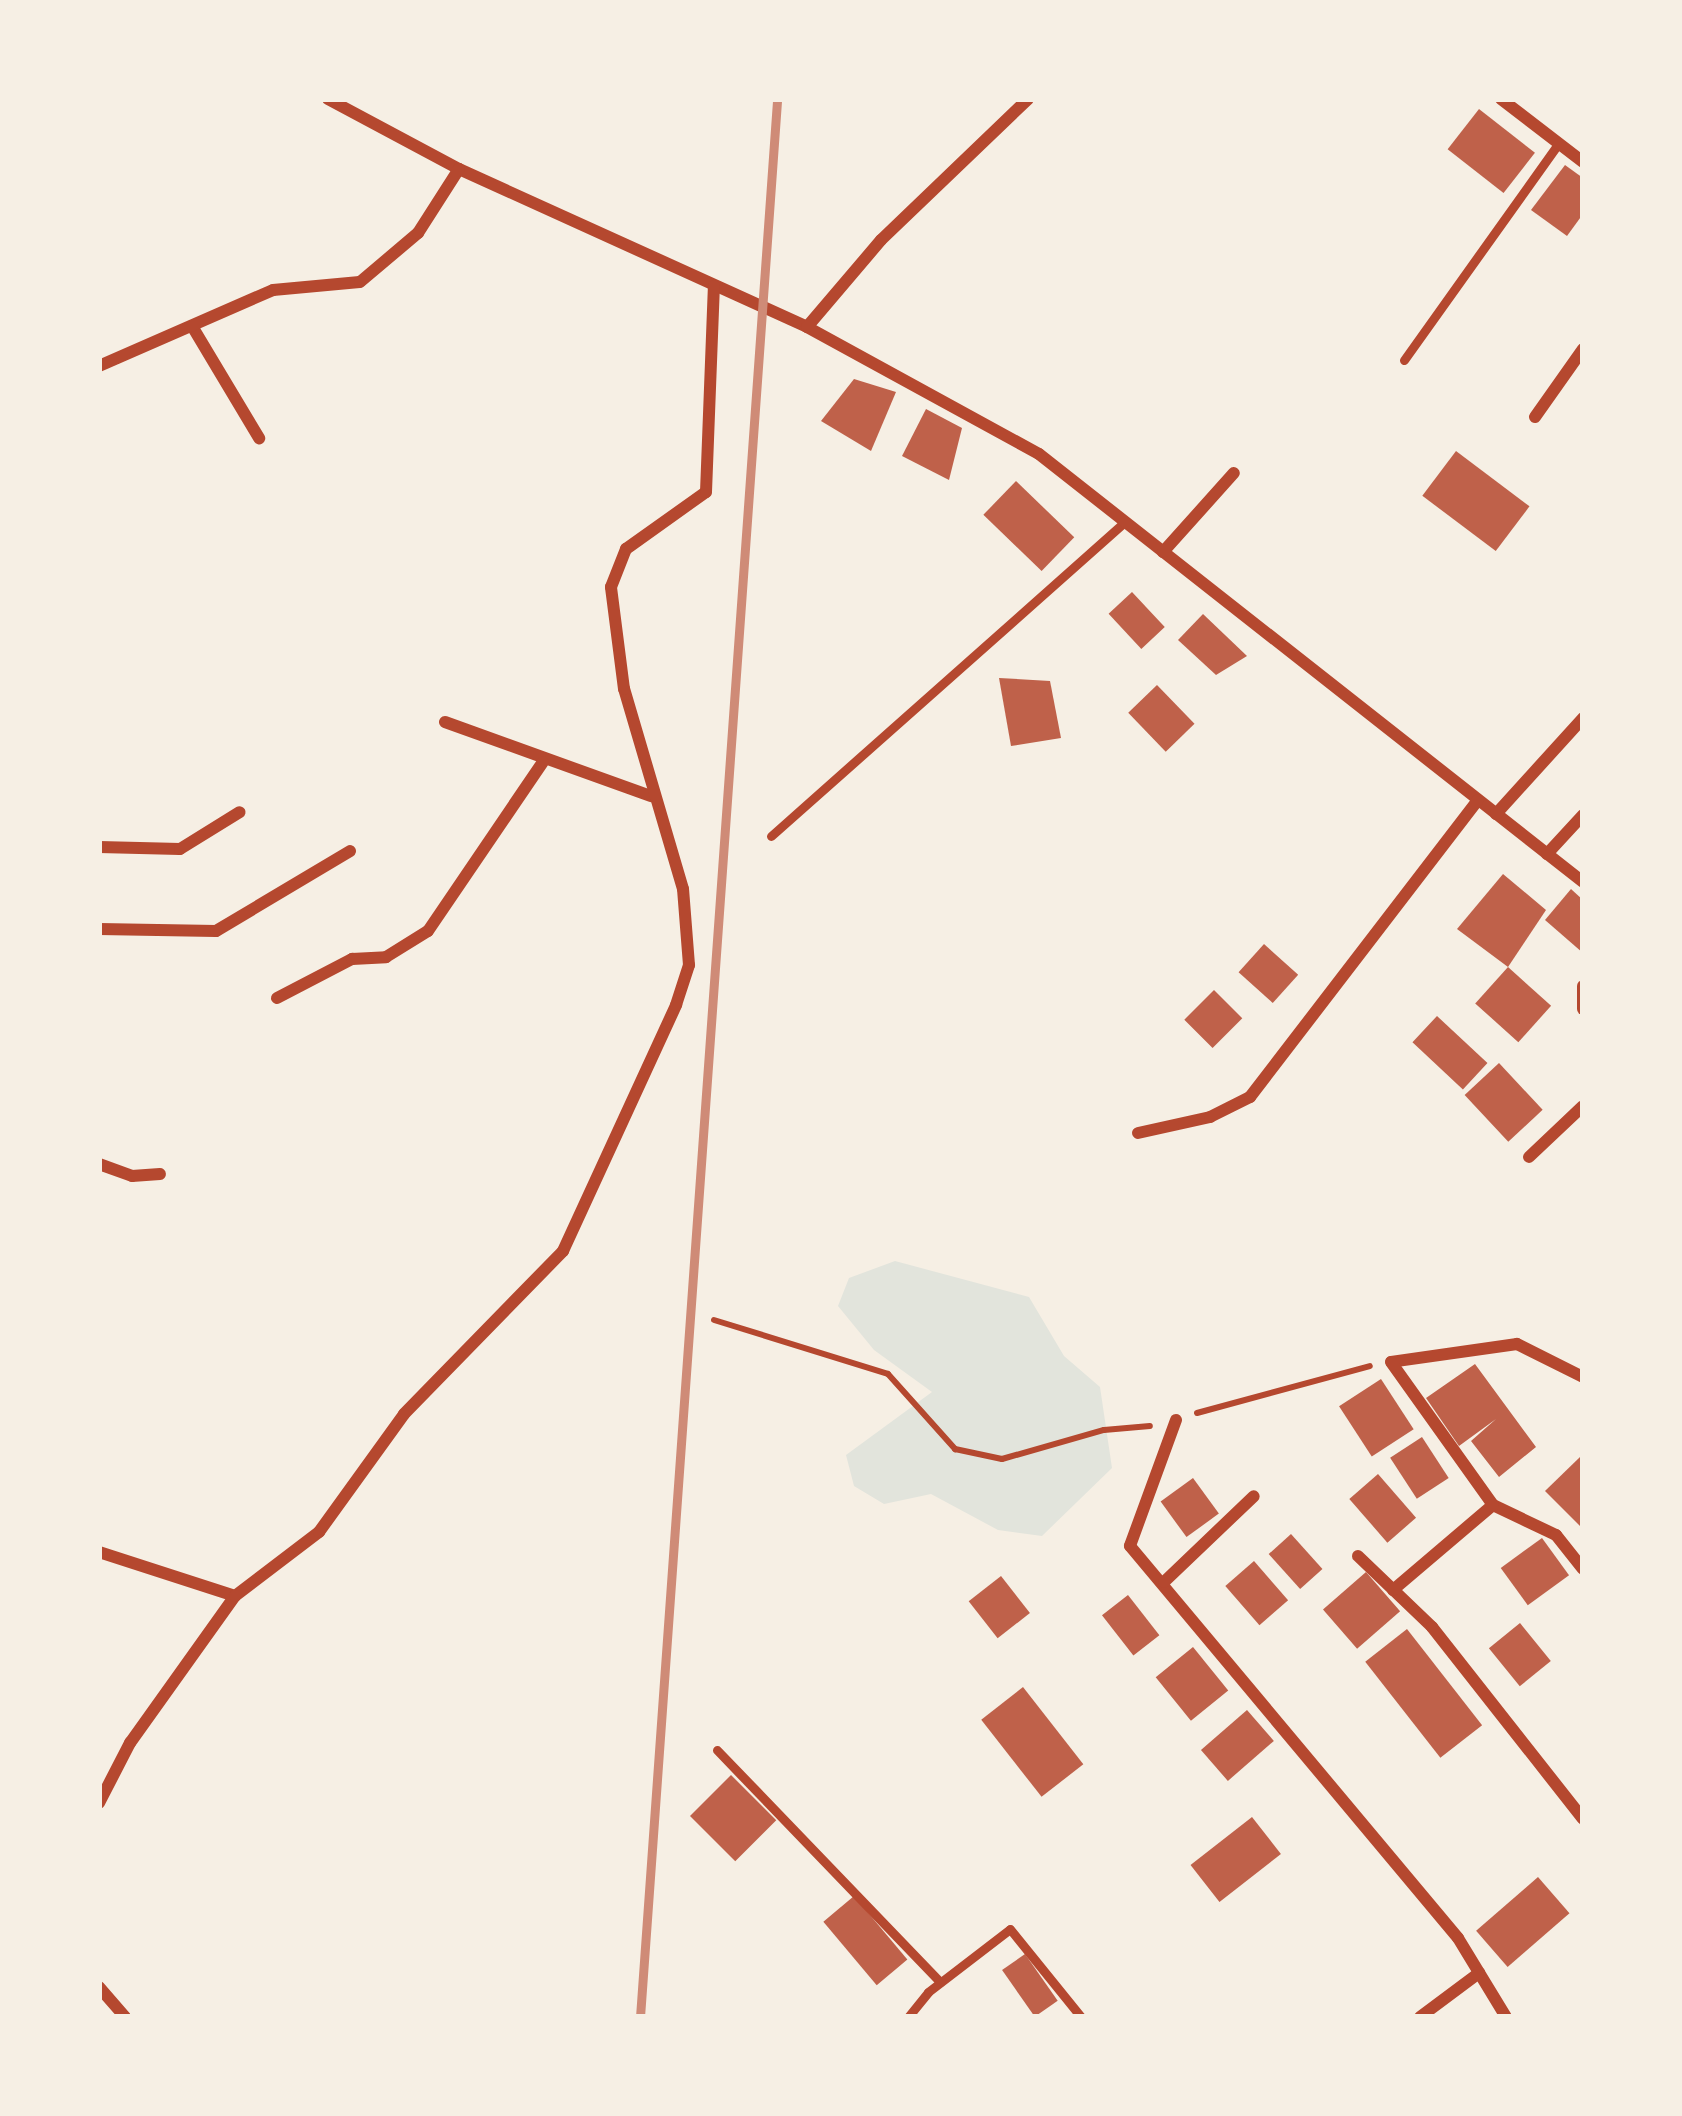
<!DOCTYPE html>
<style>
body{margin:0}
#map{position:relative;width:1682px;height:2116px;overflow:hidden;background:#f6efe4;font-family:"PT Sans",sans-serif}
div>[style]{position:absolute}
.green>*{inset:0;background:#e2e4dc}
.building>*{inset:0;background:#bf614a;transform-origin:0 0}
.path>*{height:6px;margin:-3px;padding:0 3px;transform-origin:3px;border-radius:3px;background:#b5482f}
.service>*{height:9px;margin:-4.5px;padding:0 4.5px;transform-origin:4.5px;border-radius:4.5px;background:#b5482f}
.minor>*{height:12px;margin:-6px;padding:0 6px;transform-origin:6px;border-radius:6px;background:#b5482f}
.rail>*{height:9px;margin:-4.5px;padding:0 4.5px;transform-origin:4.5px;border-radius:4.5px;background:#cf8b77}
span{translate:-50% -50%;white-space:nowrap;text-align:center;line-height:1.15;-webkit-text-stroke:9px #f6efe4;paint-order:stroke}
.frame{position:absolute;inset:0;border:102px solid #f6efe4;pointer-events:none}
</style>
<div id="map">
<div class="green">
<div style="clip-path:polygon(895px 1261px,1029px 1297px,1064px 1356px,1100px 1387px,1112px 1468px,1042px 1536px,998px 1530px,931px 1494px,884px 1504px,854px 1486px,846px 1455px,932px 1392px,874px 1350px,838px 1306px,849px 1278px)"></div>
</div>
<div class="building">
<div style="left:1479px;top:109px;width:71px;height:51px;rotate:38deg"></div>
<div style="clip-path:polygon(1565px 165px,1583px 178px,1583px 214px,1567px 236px,1531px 210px)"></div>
<div style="clip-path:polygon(854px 379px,896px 392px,871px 451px,821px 421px)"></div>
<div style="clip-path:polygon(926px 409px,962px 428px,949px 480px,902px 456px)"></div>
<div style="left:1456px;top:451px;width:92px;height:56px;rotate:37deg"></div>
<div style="left:1016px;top:481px;width:81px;height:47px;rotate:44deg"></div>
<div style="left:1132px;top:592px;width:48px;height:32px;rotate:47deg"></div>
<div style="clip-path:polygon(1203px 614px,1247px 656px,1216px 675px,1178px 640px)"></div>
<div style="clip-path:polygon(999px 678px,1050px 681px,1061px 738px,1011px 746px)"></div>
<div style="left:1157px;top:685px;width:54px;height:40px;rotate:46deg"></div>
<div style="clip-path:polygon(1503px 874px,1546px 910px,1508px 967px,1457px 929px)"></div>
<div style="clip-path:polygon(1571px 889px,1583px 900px,1583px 953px,1545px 920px)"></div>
<div style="left:1264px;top:944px;width:46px;height:38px;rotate:42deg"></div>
<div style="left:1508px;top:967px;width:58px;height:49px;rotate:42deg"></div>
<div style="left:1214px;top:990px;width:40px;height:42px;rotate:45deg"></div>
<div style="left:1437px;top:1016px;width:69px;height:36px;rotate:43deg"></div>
<div style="left:1499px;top:1063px;width:64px;height:47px;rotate:47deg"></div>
<div style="clip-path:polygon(1475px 1364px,1536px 1447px,1499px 1477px,1471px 1441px,1496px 1419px,1459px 1446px,1426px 1398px)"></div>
<div style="left:1381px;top:1379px;width:60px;height:50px;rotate:57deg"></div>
<div style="left:1422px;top:1437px;width:49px;height:38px;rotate:57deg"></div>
<div style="clip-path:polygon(1580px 1457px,1583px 1460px,1583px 1529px,1545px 1491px)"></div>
<div style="left:1378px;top:1474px;width:58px;height:38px;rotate:49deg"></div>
<div style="left:1193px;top:1478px;width:44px;height:40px;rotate:54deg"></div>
<div style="left:1291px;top:1534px;width:47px;height:30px;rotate:48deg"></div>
<div style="left:1542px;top:1538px;width:46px;height:51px;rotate:54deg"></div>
<div style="left:1254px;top:1561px;width:52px;height:38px;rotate:49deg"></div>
<div style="left:1366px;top:1572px;width:52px;height:57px;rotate:49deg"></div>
<div style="left:1001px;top:1576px;width:47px;height:41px;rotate:52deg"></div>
<div style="left:1128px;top:1595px;width:51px;height:33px;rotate:52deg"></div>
<div style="left:1520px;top:1623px;width:49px;height:40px;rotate:51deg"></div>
<div style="left:1407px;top:1629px;width:122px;height:53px;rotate:52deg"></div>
<div style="left:1193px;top:1647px;width:56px;height:48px;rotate:51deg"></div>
<div style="left:1023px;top:1687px;width:98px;height:53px;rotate:52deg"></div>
<div style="left:1247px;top:1710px;width:41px;height:61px;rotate:49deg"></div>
<div style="left:731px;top:1775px;width:64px;height:58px;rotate:45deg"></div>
<div style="left:1252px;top:1817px;width:47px;height:78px;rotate:52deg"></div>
<div style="left:1538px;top:1877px;width:48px;height:82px;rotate:49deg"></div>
<div style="left:854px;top:1896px;width:83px;height:40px;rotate:50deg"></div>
<div style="left:1025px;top:1954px;width:57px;height:28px;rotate:55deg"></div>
</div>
<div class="path">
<div style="left:714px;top:1320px;width:182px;rotate:17.2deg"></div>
<div style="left:888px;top:1374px;width:101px;rotate:48.2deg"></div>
<div style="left:955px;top:1449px;width:48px;rotate:12deg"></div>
<div style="left:1002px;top:1459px;width:106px;rotate:-15.9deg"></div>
<div style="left:1104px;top:1430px;width:46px;rotate:-5deg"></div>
<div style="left:1197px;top:1413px;width:179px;rotate:-15.2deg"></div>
</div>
<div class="service">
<div style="left:1404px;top:360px;width:267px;rotate:-54.5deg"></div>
<div style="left:771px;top:836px;width:473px;rotate:-41.6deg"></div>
<div style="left:717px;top:1750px;width:322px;rotate:46.1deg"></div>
<div style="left:908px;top:2017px;width:32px;rotate:-51deg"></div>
<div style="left:928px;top:1992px;width:103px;rotate:-37.5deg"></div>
<div style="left:1010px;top:1929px;width:113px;rotate:51.1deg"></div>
</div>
<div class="minor">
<div style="left:328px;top:99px;width:149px;rotate:28.1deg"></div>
<div style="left:459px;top:169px;width:382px;rotate:24.4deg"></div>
<div style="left:807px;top:327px;width:264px;rotate:28.7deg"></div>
<div style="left:1039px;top:454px;width:692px;rotate:38.19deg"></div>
<div style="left:1501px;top:99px;width:103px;rotate:37.5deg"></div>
<div style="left:192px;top:326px;width:131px;rotate:59.1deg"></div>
<div style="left:807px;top:327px;width:114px;rotate:-49.6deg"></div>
<div style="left:881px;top:240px;width:204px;rotate:-43.8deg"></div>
<div style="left:99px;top:366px;width:190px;rotate:-23.6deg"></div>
<div style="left:273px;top:290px;width:87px;rotate:-5.3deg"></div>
<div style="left:360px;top:282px;width:76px;rotate:-40.2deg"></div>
<div style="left:418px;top:233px;width:76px;rotate:-57.4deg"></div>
<div style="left:1535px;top:417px;width:83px;rotate:-54.8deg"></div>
<div style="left:1163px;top:552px;width:106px;rotate:-48.1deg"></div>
<div style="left:445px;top:722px;width:219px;rotate:19.8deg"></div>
<div style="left:1496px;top:814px;width:130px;rotate:-47.8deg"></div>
<div style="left:99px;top:847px;width:81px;rotate:1.4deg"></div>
<div style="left:180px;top:849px;width:70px;rotate:-31.7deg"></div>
<div style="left:1547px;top:854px;width:53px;rotate:-47.3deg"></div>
<div style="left:99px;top:929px;width:117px;rotate:1deg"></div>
<div style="left:216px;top:931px;width:156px;rotate:-30.8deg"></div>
<div style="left:1583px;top:986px;width:23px;rotate:90deg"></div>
<div style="left:277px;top:998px;width:85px;rotate:-27.5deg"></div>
<div style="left:352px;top:959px;width:34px;rotate:-3deg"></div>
<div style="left:386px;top:957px;width:49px;rotate:-31.8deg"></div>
<div style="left:428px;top:931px;width:204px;rotate:-55.8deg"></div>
<div style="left:1138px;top:1133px;width:74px;rotate:-12.5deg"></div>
<div style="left:1210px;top:1117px;width:45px;rotate:-26.6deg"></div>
<div style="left:1250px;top:1097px;width:374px;rotate:-52.5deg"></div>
<div style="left:1529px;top:1157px;width:74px;rotate:-43.4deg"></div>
<div style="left:99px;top:1164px;width:35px;rotate:20deg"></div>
<div style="left:132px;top:1176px;width:28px;rotate:-4deg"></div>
<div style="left:1583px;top:1377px;width:74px;rotate:-153.4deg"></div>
<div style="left:1517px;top:1344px;width:127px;rotate:171.9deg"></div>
<div style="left:1391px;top:1362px;width:176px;rotate:54.5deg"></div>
<div style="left:1493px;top:1505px;width:70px;rotate:25.5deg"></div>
<div style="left:1556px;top:1535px;width:43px;rotate:51.5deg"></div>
<div style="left:1176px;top:1420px;width:134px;rotate:110.1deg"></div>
<div style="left:1130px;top:1546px;width:511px;rotate:50.08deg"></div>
<div style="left:1458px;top:1938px;width:92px;rotate:58.7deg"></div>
<div style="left:99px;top:1552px;width:143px;rotate:17.9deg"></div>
<div style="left:1358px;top:1556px;width:103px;rotate:43.8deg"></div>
<div style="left:1432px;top:1627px;width:244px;rotate:51.8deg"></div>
<div style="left:1164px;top:1582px;width:124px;rotate:-43.7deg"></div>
<div style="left:1393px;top:1590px;width:131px;rotate:-40.4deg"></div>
<div style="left:99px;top:1803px;width:68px;rotate:-62.7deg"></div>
<div style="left:130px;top:1743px;width:181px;rotate:-54.5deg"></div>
<div style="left:235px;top:1596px;width:106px;rotate:-37.3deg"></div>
<div style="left:319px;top:1532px;width:145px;rotate:-54.2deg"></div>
<div style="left:404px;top:1414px;width:228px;rotate:-45.7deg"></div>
<div style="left:563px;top:1251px;width:271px;rotate:-65.3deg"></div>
<div style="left:676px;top:1005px;width:42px;rotate:-72deg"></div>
<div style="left:689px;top:965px;width:76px;rotate:-94.5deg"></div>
<div style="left:683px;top:889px;width:209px;rotate:-106.4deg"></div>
<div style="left:624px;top:689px;width:103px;rotate:-97.3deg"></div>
<div style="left:611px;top:587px;width:41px;rotate:-68.5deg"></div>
<div style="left:626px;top:549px;width:98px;rotate:-35.5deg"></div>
<div style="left:706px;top:492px;width:206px;rotate:-87.8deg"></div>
<div style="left:99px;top:1987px;width:40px;rotate:49deg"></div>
<div style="left:1420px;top:2017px;width:74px;rotate:-36.7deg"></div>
</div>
<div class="rail">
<div style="left:640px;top:2017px;width:1923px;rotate:-85.91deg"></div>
</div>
<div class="frame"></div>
</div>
